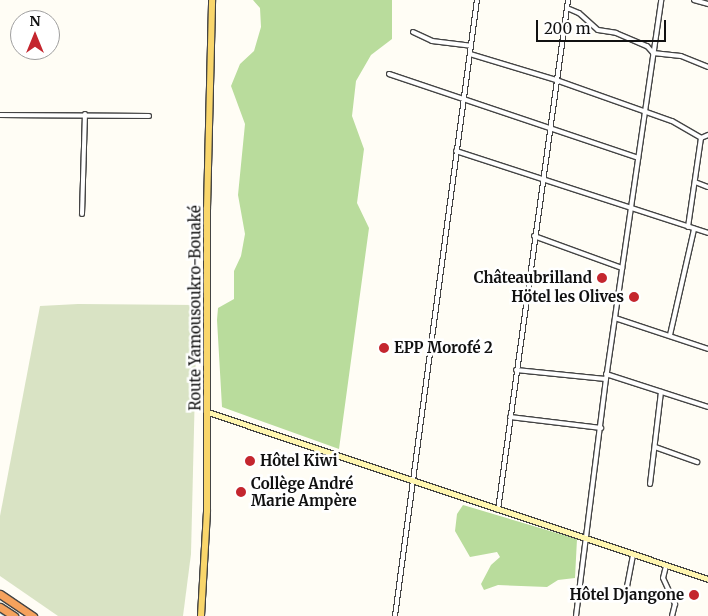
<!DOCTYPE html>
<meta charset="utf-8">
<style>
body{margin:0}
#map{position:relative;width:708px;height:616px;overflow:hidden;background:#fffdf5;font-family:Merriweather,serif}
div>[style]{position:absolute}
.forest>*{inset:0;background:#b9dc9c}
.cemetery>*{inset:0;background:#d9e3c4}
.stream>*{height:1px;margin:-0.5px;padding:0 0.5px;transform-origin:0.5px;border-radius:0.5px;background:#b9e0f7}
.roads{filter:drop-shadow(1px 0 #444) drop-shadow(-1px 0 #444) drop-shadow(0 1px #444) drop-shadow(0 -1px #444)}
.street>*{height:4px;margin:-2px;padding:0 2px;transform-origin:2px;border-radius:2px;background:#fff}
.secondary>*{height:5px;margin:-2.5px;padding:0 2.5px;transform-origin:2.5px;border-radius:2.5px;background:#fff6b0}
.primary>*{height:5.5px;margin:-2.75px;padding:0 2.75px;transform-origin:2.75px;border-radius:2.75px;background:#f9d66b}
.highway>*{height:7px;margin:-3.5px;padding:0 3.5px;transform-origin:3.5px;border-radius:3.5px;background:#f5a25d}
.dots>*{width:14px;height:14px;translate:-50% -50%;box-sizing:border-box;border:2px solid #fff;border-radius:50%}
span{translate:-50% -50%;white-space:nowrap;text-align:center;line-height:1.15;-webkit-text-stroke:5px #fff;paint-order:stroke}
.poi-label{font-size:15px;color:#111;font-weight:700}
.right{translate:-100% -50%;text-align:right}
.left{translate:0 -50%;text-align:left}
.street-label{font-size:15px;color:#111}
.north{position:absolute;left:10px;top:10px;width:50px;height:50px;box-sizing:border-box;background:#fff;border:1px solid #a0a0a0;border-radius:50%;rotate:0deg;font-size:14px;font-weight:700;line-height:20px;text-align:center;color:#111}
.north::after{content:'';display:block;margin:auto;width:18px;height:22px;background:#c4262e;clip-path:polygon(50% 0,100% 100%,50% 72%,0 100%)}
.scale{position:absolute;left:536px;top:20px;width:130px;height:22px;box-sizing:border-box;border:2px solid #111;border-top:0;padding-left:6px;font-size:15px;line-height:18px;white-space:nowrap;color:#111;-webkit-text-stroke:4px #fff;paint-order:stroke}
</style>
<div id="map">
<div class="forest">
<div style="clip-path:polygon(253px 0,392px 0,392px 39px,371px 55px,356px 81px,352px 116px,364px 149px,357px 203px,369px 228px,339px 449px,222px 407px,217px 320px,218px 308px,234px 299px,234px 271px,241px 256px,245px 234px,238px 195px,245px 124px,231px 86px,240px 64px,254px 51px,261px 27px,260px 8px)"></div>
<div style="clip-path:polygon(463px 505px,577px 539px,575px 578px,558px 580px,547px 587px,498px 585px,484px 590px,481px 584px,491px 565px,500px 557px,497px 552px,470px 557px,455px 531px,457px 514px)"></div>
</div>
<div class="cemetery">
<div style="clip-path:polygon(78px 304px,197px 305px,191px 554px,183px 616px,58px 616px,0 576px,0 516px,40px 306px)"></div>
</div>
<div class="stream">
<div style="left:0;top:613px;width:5px;rotate:37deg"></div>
</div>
<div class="roads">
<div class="street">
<div style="left:694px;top:0;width:15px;rotate:16deg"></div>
<div style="left:567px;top:8px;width:13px;rotate:23deg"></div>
<div style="left:579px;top:13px;width:25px;rotate:42deg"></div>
<div style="left:598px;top:30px;width:18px;rotate:9deg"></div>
<div style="left:616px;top:33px;width:34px;rotate:23deg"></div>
<div style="left:647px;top:46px;width:9px;rotate:49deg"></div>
<div style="left:653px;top:53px;width:28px;rotate:6deg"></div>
<div style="left:681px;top:56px;width:29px;rotate:22deg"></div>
<div style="left:413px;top:32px;width:21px;rotate:25deg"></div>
<div style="left:432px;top:41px;width:39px;rotate:7deg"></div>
<div style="left:470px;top:54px;width:90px;rotate:16.8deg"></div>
<div style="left:556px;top:80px;width:123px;rotate:19.5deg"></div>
<div style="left:672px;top:121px;width:34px;rotate:30deg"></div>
<div style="left:389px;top:74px;width:263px;rotate:18.6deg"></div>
<div style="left:0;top:115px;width:149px;rotate:0.4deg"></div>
<div style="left:701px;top:138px;width:8px;rotate:-23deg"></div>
<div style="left:456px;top:151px;width:265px;rotate:18deg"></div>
<div style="left:695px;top:182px;width:14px;rotate:21deg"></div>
<div style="left:82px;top:214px;width:100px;rotate:-88.3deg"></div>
<div style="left:688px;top:227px;width:90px;rotate:-81.7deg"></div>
<div style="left:534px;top:236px;width:94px;rotate:20deg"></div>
<div style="left:615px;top:318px;width:98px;rotate:18.4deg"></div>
<div style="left:670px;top:335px;width:109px;rotate:-77.2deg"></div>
<div style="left:516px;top:370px;width:90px;rotate:5.7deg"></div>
<div style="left:606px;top:374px;width:107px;rotate:17.9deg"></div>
<div style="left:510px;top:417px;width:92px;rotate:6.9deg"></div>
<div style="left:655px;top:447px;width:45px;rotate:19.7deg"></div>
<div style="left:650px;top:484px;width:93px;rotate:-83.2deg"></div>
<div style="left:498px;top:510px;width:515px;rotate:-82.18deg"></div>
<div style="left:666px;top:566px;width:12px;rotate:104deg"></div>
<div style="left:663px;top:578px;width:29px;rotate:65deg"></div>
<div style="left:675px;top:604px;width:12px;rotate:104deg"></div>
<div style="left:625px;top:597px;width:43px;rotate:-79.2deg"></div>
<div style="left:395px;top:616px;width:621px;rotate:-82.42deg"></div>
<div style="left:576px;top:616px;width:239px;rotate:-82.8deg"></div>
<div style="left:606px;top:379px;width:383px;rotate:-81.7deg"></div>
</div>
<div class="secondary">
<div style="left:208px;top:412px;width:527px;rotate:18.47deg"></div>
</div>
<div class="primary">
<div style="left:201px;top:616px;width:105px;rotate:-86.7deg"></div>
<div style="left:207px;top:511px;width:302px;rotate:-90deg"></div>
<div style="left:207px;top:209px;width:209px;rotate:-88.6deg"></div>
</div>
<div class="highway">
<div style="left:0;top:594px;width:40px;rotate:34deg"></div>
<div style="left:0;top:607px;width:17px;rotate:33deg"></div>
</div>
</div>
<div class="dots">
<div style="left:602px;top:278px;background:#c4262e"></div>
<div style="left:634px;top:297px;background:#c4262e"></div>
<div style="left:384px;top:348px;background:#c4262e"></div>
<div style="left:250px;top:461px;background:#c4262e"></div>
<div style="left:241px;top:492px;background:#c4262e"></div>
<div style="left:694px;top:595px;background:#c4262e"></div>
</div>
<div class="poi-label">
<span class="right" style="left:592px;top:278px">Châteaubrilland</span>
<span class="right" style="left:624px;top:297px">Hötel les Olives</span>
<span class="left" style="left:394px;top:348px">EPP Morofé 2</span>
<span class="left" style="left:260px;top:461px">Hôtel Kiwi</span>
<span class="left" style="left:251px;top:492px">Collège André<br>Marie Ampère</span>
<span class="right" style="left:684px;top:595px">Hôtel Djangone</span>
</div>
<div class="street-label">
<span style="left:195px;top:308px;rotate:-90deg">Route Yamousoukro-Bouaké</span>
</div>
<div class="north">N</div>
<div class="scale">200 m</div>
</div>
